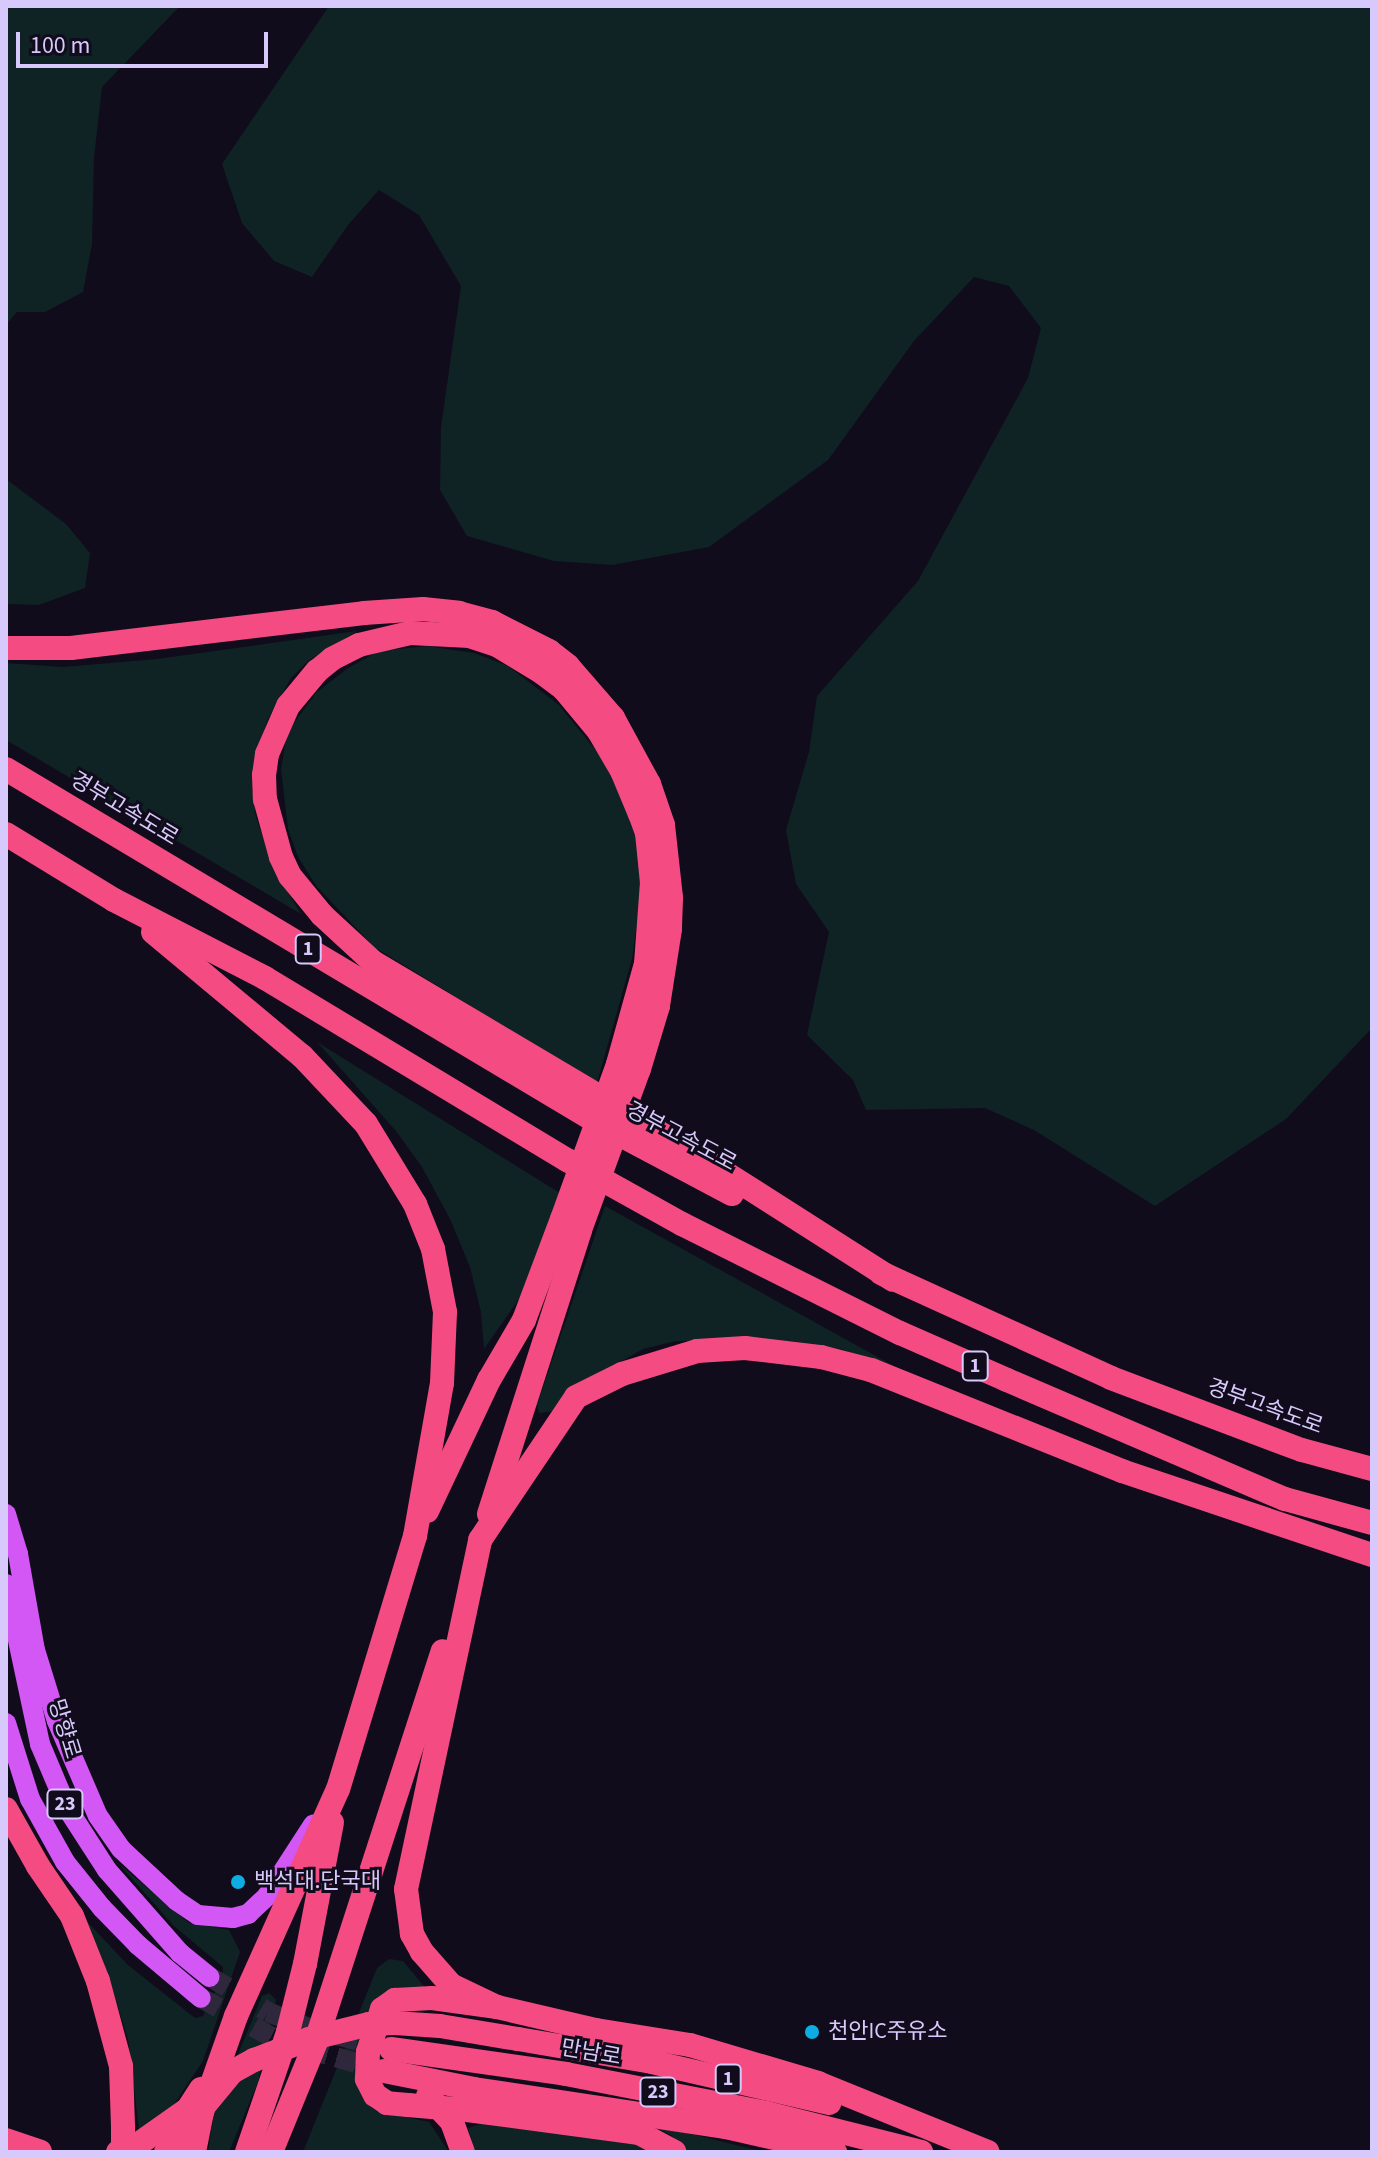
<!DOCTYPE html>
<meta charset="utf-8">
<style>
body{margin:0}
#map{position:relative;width:1378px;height:2158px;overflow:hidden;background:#110c1b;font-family:"Source Sans 3","Noto Sans KR",sans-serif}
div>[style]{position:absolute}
.green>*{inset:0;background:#0f2224}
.primary-tunnel>*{height:20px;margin-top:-10px;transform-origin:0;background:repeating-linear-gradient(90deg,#2f283d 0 20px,transparent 0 30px)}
.primary>*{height:20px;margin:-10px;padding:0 10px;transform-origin:10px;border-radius:10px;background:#d257f5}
.highway>*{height:24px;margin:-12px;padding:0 12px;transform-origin:12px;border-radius:12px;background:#f44c82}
.highway-bridge>*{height:24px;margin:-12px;padding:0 12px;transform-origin:12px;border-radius:12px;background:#f44c82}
.dots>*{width:22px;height:22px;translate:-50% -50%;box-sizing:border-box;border:4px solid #110c1b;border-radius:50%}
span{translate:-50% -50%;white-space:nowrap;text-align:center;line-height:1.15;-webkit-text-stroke:6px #110c1b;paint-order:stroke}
.shield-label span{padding:2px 6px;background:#110c1b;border:2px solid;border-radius:6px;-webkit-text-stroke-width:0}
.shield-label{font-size:20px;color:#d7c9fc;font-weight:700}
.street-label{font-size:22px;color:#d7c9fc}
.poi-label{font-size:22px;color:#d7c9fc}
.left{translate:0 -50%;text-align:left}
.frame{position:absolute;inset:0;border:8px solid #d7c9fc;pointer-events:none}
.scale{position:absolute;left:16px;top:32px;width:252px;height:36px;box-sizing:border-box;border:4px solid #d7c9fc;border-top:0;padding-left:10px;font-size:24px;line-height:28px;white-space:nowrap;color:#d7c9fc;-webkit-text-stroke:6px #110c1b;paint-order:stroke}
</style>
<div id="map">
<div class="green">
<div style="clip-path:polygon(6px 6px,180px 6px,102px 87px,94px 158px,92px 244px,83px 292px,45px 312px,17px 312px,6px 325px)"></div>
<div style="clip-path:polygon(329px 6px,1372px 6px,1372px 1028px,1286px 1119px,1155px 1206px,1034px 1130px,985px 1108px,866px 1110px,853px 1080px,807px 1035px,829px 932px,796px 884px,786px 830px,809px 752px,817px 696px,918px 581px,1028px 378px,1041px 328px,1009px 286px,974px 277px,914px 341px,828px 460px,709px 547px,612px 565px,554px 561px,467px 536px,440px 490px,441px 427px,461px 286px,419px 215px,379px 190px,348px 225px,312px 277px,274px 261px,242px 223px,222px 164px)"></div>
<div style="clip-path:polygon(6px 479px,66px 524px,90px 553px,85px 588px,39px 605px,6px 604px)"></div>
<div style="clip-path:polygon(357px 631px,308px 661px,291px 678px,268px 719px,258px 747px,252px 791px,256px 817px,274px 869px,301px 914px,6px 740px,6px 663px,63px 667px,157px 659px)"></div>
<div style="clip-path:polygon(427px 646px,474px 653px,508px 666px,559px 705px,611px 769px,639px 839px,643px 879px,632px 959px,597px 1083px,374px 947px,317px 887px,298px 857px,288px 829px,281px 769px,286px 739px,294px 723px,317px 692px,348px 668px,379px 651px)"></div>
<div style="clip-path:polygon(317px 1042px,563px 1195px,540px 1269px,484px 1349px,481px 1312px,470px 1267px,450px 1219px,422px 1167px,396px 1131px)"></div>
<div style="clip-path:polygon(605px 1206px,901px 1370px,841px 1349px,790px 1341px,676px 1341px,643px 1349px,592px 1378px,553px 1411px,539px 1413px,537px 1405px)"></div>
<div style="clip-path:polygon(117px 1862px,189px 1923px,229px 1930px,240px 1952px,203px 2061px,167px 2115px,139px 2130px,128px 2039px,112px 1989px,78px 1912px,128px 1965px,195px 2018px,203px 2016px,222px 1978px,223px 1967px,174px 1926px)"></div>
<div style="clip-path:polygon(389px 1959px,403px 1961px,427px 1990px,371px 2007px,382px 2112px,429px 2122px,449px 2152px,303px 2152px,377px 1968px)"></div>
<div style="clip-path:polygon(269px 1993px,276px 2000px,258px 2082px,229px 2152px,208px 2152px,214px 2112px,262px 1996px)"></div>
<div style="clip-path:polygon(493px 2120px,636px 2142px,661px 2152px,475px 2152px,468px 2128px)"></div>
<div style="clip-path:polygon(652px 2126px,700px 2136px,764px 2152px,688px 2152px,671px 2135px)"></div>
</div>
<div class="primary-tunnel">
<div style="left:210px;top:1977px;width:68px;rotate:31.1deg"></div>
<div style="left:268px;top:2012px;width:44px;rotate:21.3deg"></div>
<div style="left:309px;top:2028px;width:76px;rotate:14.4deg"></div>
<div style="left:201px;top:1998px;width:89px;rotate:28.9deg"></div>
<div style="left:279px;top:2041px;width:106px;rotate:15.9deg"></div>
</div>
<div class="primary">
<div style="left:6px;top:1514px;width:42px;rotate:73.3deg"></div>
<div style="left:18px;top:1554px;width:97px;rotate:80deg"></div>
<div style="left:35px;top:1650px;width:74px;rotate:72.8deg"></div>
<div style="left:57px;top:1721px;width:103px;rotate:66.7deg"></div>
<div style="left:98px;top:1816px;width:40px;rotate:55.1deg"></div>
<div style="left:121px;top:1849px;width:76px;rotate:42.9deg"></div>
<div style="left:177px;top:1901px;width:25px;rotate:34deg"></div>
<div style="left:198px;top:1915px;width:35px;rotate:5deg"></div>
<div style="left:233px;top:1918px;width:16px;rotate:-15deg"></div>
<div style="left:248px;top:1914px;width:26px;rotate:-43deg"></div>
<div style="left:267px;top:1896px;width:85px;rotate:-57.1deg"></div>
<div style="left:6px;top:1584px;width:164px;rotate:78deg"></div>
<div style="left:40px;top:1744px;width:69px;rotate:67.1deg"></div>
<div style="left:67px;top:1808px;width:74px;rotate:57.2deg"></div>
<div style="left:107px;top:1870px;width:111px;rotate:48.7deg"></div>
<div style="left:180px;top:1953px;width:38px;rotate:39deg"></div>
<div style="left:6px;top:1723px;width:80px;rotate:72.5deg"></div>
<div style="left:30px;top:1799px;width:72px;rotate:60.9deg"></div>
<div style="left:65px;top:1862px;width:59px;rotate:51.2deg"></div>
<div style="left:102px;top:1908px;width:52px;rotate:45.8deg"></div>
<div style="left:138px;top:1945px;width:82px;rotate:40.1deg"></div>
</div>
<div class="highway">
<div style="left:6px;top:648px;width:65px"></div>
<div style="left:71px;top:648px;width:295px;rotate:-6.8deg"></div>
<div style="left:364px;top:613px;width:59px;rotate:-3.9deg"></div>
<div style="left:423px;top:609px;width:36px;rotate:6deg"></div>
<div style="left:459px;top:613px;width:34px;rotate:15deg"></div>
<div style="left:492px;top:622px;width:64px;rotate:27deg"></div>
<div style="left:549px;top:651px;width:24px;rotate:38deg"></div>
<div style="left:568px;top:666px;width:69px;rotate:49.1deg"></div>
<div style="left:613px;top:718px;width:75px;rotate:61.4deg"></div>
<div style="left:649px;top:784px;width:43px;rotate:71.1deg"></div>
<div style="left:663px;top:825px;width:73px;rotate:83.7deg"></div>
<div style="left:671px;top:898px;width:31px;rotate:92deg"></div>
<div style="left:670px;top:929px;width:78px;rotate:98.9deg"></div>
<div style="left:658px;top:1006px;width:66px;rotate:106.8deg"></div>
<div style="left:6px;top:769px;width:702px;rotate:30.84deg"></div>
<div style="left:609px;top:1129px;width:139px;rotate:27.9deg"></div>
<div style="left:6px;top:834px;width:127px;rotate:31.4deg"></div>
<div style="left:114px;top:900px;width:170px;rotate:27.3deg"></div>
<div style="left:265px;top:978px;width:353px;rotate:31.1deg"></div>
<div style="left:567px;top:1160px;width:132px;rotate:29.1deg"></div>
<div style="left:682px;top:1224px;width:244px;rotate:26.6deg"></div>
<div style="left:900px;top:1333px;width:117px;rotate:23.7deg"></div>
<div style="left:1007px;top:1380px;width:302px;rotate:23.2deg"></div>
<div style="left:1285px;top:1499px;width:90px;rotate:15.4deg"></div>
<div style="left:153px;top:932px;width:194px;rotate:39.8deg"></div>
<div style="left:302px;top:1056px;width:93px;rotate:46.7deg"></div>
<div style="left:366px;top:1124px;width:94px;rotate:58.5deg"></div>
<div style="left:415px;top:1204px;width:48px;rotate:68.2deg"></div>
<div style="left:433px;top:1249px;width:64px;rotate:79.2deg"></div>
<div style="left:445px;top:1312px;width:71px;rotate:92.4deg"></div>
<div style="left:442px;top:1383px;width:155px;rotate:100deg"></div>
<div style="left:415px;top:1536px;width:264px;rotate:106.9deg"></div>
<div style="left:338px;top:1789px;width:249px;rotate:114.2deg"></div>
<div style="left:236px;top:2016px;width:102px;rotate:109.5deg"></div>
<div style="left:202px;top:2112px;width:41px;rotate:101.3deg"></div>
<div style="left:618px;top:1064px;width:104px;rotate:-74.4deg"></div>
<div style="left:646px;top:964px;width:81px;rotate:-85.8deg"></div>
<div style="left:652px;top:883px;width:50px;rotate:-95.7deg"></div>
<div style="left:647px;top:833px;width:20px;rotate:-110deg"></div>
<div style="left:640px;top:814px;width:47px;rotate:-112.7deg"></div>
<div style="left:622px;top:771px;width:48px;rotate:-120.3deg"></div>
<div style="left:598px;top:730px;width:53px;rotate:-129.7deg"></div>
<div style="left:564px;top:689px;width:26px;rotate:-143deg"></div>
<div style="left:543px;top:673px;width:54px;rotate:-148.7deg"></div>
<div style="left:497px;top:645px;width:28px;rotate:-162deg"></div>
<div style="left:470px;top:636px;width:60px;rotate:-177.1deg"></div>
<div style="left:410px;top:633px;width:52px;rotate:166.8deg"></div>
<div style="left:359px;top:645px;width:30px;rotate:153deg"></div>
<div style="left:332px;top:659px;width:19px;rotate:141deg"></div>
<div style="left:317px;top:671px;width:45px;rotate:129.6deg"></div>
<div style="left:288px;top:706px;width:52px;rotate:113.6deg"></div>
<div style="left:267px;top:754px;width:21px;rotate:98deg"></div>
<div style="left:264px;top:775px;width:24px;rotate:88deg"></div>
<div style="left:265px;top:799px;width:60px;rotate:74.6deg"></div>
<div style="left:281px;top:857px;width:21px;rotate:65deg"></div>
<div style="left:290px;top:876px;width:50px;rotate:50.6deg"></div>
<div style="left:322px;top:915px;width:69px;rotate:42.7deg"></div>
<div style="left:373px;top:962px;width:360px;rotate:30.7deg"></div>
<div style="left:683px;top:1146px;width:249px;rotate:32.5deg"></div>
<div style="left:881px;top:1273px;width:253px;rotate:24.5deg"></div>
<div style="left:1111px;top:1378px;width:204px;rotate:20.7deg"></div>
<div style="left:1302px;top:1450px;width:73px;rotate:15.2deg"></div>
<div style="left:427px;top:1511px;width:145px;rotate:-64.7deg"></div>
<div style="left:489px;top:1380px;width:69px;rotate:-59.7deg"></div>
<div style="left:524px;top:1320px;width:108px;rotate:-69.4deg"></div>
<div style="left:489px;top:1514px;width:298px;rotate:-72.2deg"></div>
<div style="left:6px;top:1809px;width:65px;rotate:60.7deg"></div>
<div style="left:38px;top:1866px;width:60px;rotate:55.8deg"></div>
<div style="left:72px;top:1916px;width:70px;rotate:68.2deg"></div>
<div style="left:98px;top:1981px;width:88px;rotate:74.9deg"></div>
<div style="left:121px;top:2066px;width:61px;rotate:88.1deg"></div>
<div style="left:497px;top:2007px;width:51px;rotate:-154.4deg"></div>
<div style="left:451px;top:1985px;width:44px;rotate:-131.3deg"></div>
<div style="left:422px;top:1952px;width:21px;rotate:-119deg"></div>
<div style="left:412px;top:1934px;width:45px;rotate:-97.6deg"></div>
<div style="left:406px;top:1889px;width:357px;rotate:-78deg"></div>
<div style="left:480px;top:1540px;width:172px;rotate:-56.1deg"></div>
<div style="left:576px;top:1397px;width:51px;rotate:-26.6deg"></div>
<div style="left:622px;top:1374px;width:78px;rotate:-17deg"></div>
<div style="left:697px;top:1351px;width:48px;rotate:-3.6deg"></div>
<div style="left:745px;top:1348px;width:77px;rotate:6.8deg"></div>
<div style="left:821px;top:1357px;width:52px;rotate:14.6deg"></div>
<div style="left:871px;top:1370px;width:271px;rotate:21.9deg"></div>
<div style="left:1122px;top:1471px;width:264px;rotate:18.6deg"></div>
<div style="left:518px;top:2039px;width:136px;rotate:9.7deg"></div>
<div style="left:652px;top:2062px;width:182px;rotate:13deg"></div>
<div style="left:391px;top:2049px;width:177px;rotate:8.1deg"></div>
<div style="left:566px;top:2074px;width:204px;rotate:11deg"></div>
<div style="left:766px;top:2113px;width:160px;rotate:14.1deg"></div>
<div style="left:384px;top:2071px;width:92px;rotate:11.3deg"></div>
<div style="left:474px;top:2089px;width:255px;rotate:8.6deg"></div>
<div style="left:726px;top:2127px;width:112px;rotate:12.9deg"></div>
<div style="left:428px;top:2096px;width:35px;rotate:47deg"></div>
<div style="left:452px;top:2122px;width:32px;rotate:70deg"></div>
<div style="left:408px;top:2105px;width:21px;rotate:-175deg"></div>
<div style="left:387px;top:2103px;width:14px;rotate:-146deg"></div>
<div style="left:375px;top:2095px;width:18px;rotate:-117deg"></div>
<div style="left:367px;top:2079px;width:27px;rotate:-88deg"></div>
<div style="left:368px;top:2052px;width:45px;rotate:-72deg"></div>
<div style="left:382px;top:2009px;width:16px;rotate:-35deg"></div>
<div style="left:395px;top:2000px;width:37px;rotate:-3deg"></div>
<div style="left:432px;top:1998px;width:66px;rotate:7.9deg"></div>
<div style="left:497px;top:2007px;width:102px;rotate:13.1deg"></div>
<div style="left:596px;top:2030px;width:95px;rotate:9.1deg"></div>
<div style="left:690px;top:2045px;width:134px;rotate:16.5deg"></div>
<div style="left:818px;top:2083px;width:183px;rotate:22.1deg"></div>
<div style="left:467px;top:2110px;width:174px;rotate:7.6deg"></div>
<div style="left:639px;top:2133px;width:40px;rotate:28deg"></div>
<div style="left:6px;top:2140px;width:36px;rotate:19deg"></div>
<div style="left:118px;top:2152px;width:20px;rotate:-20deg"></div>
<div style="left:137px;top:2145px;width:62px;rotate:-35.2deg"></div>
<div style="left:188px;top:2109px;width:24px;rotate:-57deg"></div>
<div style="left:247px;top:2152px;width:127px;rotate:-71.1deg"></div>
<div style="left:288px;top:2032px;width:70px;rotate:-76deg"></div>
<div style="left:305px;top:1964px;width:144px;rotate:-79.2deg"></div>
<div style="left:271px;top:2152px;width:117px;rotate:-67.8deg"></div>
<div style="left:315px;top:2044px;width:413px;rotate:-72deg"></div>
</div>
<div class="highway-bridge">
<div style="left:562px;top:1219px;width:165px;rotate:-70.1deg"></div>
<div style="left:580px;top:1230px;width:171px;rotate:-69.9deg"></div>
<div style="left:408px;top:2105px;width:59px;rotate:4.8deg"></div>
<div style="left:123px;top:2152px;width:25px;rotate:-90deg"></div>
<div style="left:166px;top:2152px;width:104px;rotate:-50.5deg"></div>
<div style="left:232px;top:2072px;width:25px;rotate:-29deg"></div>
<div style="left:254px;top:2060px;width:59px;rotate:-20.9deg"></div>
<div style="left:309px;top:2039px;width:62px;rotate:-14deg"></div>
<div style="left:369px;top:2024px;width:26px;rotate:-2deg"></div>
<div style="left:395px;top:2023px;width:45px;rotate:3.8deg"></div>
<div style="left:440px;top:2026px;width:79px;rotate:9.5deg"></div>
</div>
<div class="dots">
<div style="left:238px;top:1882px;background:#0dade3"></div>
<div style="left:812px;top:2032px;background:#0dade3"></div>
</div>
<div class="shield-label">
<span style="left:308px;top:949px">1</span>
<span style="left:975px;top:1366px">1</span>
<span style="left:65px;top:1804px">23</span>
<span style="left:728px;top:2079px">1</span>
<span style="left:658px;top:2092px">23</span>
</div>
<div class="street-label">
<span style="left:124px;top:809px;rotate:31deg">경부고속도로</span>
<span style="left:681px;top:1137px;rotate:28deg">경부고속도로</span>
<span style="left:1265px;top:1407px;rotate:20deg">경부고속도로</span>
<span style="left:64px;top:1729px;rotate:73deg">망향로</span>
<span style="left:591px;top:2053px;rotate:10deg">만남로</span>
</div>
<div class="poi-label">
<span class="left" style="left:254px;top:1882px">백석대.단국대</span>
<span class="left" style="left:828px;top:2032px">천안IC주유소</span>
</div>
<div class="frame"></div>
<div class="scale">100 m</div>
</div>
